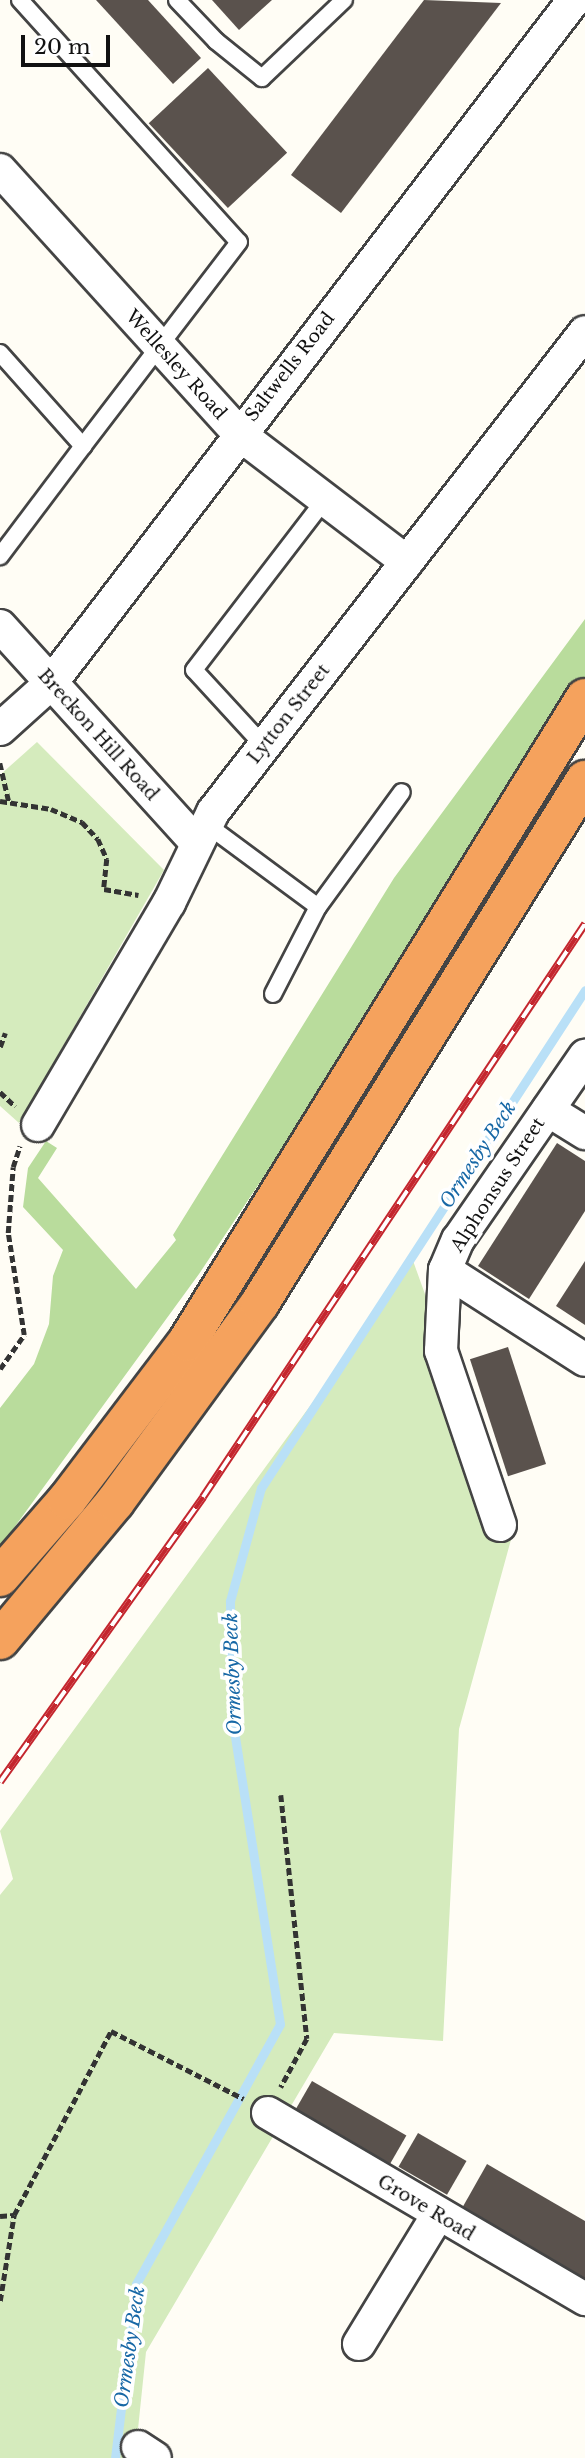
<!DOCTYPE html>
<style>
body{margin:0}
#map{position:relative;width:585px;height:2458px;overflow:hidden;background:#fffdf5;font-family:"Libre Baskerville",serif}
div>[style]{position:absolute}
.green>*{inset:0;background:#d5ebbd}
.forest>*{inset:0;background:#b9dc9c}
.stream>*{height:9px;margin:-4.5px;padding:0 4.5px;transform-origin:4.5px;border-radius:4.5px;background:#b9e0f7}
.building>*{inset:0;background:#5a524d;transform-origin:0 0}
.path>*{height:4.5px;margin-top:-2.25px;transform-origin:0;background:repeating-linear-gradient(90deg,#333 0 7px,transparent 0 10.5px)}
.roads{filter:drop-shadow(2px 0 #444) drop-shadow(-2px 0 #444) drop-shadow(0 2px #444) drop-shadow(0 -2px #444)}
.lane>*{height:16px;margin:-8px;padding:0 8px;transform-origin:8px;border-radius:8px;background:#fff}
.street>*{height:32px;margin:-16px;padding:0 16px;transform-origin:16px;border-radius:16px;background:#fff}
.highway>*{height:38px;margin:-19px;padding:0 19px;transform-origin:19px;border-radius:19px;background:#f5a25d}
.rail>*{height:8px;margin-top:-4px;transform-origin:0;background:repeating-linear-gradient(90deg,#fff 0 16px,#c4262e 0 32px);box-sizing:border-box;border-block:2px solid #c4262e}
span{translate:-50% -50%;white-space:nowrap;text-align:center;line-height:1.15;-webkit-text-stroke:7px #fff;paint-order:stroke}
.street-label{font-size:18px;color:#111}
.water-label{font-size:19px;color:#1768a6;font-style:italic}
.scale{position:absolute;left:21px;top:35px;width:89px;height:32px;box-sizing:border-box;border:4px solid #111;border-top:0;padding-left:9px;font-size:21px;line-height:24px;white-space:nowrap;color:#111;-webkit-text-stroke:5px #fff;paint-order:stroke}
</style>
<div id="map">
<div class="green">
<div style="clip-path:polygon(37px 742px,164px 870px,19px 1123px,0 1106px,0 775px)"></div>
<div style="clip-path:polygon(412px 1258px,512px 1536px,459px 1729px,443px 2041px,334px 2033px,146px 2352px,135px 2458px,0 2458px,0 1895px,13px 1879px,0 1831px,337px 1369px)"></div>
</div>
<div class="forest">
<div style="clip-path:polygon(585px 619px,585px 693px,199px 1274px,0 1547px,0 1408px,34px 1364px,49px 1324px,53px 1276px,63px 1250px,23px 1207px,28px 1168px,46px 1141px,57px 1148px,38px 1178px,136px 1289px,176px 1240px,173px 1235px,394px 878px)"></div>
</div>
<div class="stream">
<div style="left:115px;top:2458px;width:175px;rotate:-83.1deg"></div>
<div style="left:136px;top:2284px;width:297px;rotate:-61deg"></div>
<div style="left:280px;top:2024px;width:309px;rotate:-98.9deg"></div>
<div style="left:232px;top:1719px;width:118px;rotate:-91deg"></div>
<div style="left:230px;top:1601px;width:117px;rotate:-74.7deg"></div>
<div style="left:261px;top:1488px;width:594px;rotate:-56.95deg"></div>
</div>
<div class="building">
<div style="clip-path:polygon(96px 0,148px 0,201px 58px,173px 84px)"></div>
<div style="clip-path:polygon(212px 0,272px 0,239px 30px)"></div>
<div style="clip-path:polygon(424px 0,501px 3px,341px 213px,291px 175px)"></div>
<div style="left:208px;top:68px;width:116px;height:81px;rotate:47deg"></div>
<div style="clip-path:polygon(557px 1143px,585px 1161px,585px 1211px,529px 1299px,478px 1266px)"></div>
<div style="clip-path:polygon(585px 1261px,585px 1325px,556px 1306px)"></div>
<div style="left:508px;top:1347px;width:123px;height:40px;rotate:72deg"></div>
<div style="left:312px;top:2081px;width:109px;height:34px;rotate:30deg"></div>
<div style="left:418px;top:2133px;width:56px;height:39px;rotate:30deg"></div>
<div style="clip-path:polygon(487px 2164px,585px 2221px,585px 2281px,461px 2210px)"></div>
</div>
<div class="path">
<div style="left:0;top:763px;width:39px;rotate:77deg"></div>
<div style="left:0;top:801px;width:52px;rotate:8.9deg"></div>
<div style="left:51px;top:809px;width:34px;rotate:23deg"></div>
<div style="left:82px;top:822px;width:23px;rotate:47deg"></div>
<div style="left:98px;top:839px;width:22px;rotate:66deg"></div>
<div style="left:107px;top:859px;width:30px;rotate:96deg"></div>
<div style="left:104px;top:889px;width:35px;rotate:10deg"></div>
<div style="left:0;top:1047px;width:15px;rotate:-70deg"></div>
<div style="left:0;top:1092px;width:21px;rotate:43deg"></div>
<div style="left:0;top:1369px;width:42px;rotate:-54.8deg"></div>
<div style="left:24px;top:1335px;width:103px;rotate:-98.9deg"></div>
<div style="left:8px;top:1233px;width:66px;rotate:-85.7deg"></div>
<div style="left:13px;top:1167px;width:22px;rotate:-72deg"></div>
<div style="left:281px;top:1795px;width:245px;rotate:83.9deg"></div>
<div style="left:307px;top:2039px;width:55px;rotate:118.4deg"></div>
<div style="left:0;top:2216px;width:14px;rotate:-4deg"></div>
<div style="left:0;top:2301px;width:87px;rotate:-80.8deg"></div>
<div style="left:14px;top:2215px;width:208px;rotate:-62.2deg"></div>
<div style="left:111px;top:2031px;width:149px;rotate:27.1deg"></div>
</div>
<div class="roads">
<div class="lane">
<div style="left:20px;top:0;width:326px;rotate:47.9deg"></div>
<div style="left:239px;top:242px;width:257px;rotate:127.4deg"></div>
<div style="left:177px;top:0;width:57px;rotate:46.4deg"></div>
<div style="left:216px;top:41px;width:59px;rotate:38.8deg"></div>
<div style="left:262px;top:78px;width:113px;rotate:-43.6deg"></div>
<div style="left:0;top:353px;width:125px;rotate:48.3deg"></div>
<div style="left:83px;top:446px;width:138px;rotate:127deg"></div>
<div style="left:264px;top:746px;width:103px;rotate:-132.6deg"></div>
<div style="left:194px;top:670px;width:217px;rotate:-52.5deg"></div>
<div style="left:206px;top:824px;width:139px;rotate:36.5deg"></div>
<div style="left:273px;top:994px;width:98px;rotate:-62.7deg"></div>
<div style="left:318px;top:907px;width:142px;rotate:-53.9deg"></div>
</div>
<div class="street">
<div style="left:0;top:170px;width:356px;rotate:47.8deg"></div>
<div style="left:239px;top:434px;width:211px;rotate:37.3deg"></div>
<div style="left:0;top:626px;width:292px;rotate:47.8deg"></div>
<div style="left:0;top:729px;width:69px;rotate:-42deg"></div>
<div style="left:51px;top:683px;width:860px;rotate:-52.56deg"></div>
<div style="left:548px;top:1110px;width:44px;rotate:31.9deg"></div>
<div style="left:38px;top:1125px;width:258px;rotate:-59.5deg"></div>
<div style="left:169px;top:903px;width:101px;rotate:-64.2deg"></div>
<div style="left:213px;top:812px;width:607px;rotate:-52.22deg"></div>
<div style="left:445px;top:1270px;width:166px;rotate:32.7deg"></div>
<div style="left:500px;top:1525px;width:184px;rotate:-108.7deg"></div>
<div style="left:441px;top:1351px;width:81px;rotate:-87.2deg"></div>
<div style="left:445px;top:1270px;width:33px;rotate:-67deg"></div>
<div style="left:458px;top:1240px;width:224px;rotate:-55.4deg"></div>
<div style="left:268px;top:2113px;width:368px;rotate:30.4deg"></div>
<div style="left:359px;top:2344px;width:150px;rotate:-58.6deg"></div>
<div style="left:138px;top:2447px;width:20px;rotate:33deg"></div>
</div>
<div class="highway">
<div style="left:0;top:1577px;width:102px;rotate:-49deg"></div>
<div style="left:67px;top:1500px;width:198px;rotate:-52.8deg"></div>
<div style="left:187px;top:1342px;width:757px;rotate:-58.28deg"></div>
<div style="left:0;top:1640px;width:180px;rotate:-50.2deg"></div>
<div style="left:115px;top:1502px;width:246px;rotate:-53.9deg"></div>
<div style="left:260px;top:1303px;width:616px;rotate:-58.14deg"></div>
</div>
</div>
<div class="rail">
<div style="left:0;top:1782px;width:350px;rotate:-54.5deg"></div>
<div style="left:203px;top:1497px;width:689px;rotate:-56.31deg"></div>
</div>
<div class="street-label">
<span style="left:176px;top:365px;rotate:48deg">Wellesley Road</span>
<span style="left:290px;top:367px;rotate:-52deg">Saltwells Road</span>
<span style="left:289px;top:714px;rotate:-52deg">Lytton Street</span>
<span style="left:98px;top:735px;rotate:48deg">Breckon Hill Road</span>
<span style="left:498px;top:1185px;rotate:-57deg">Alphonsus Street</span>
<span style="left:426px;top:2208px;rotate:31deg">Grove Road</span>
</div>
<div class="water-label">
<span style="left:478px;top:1155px;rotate:-57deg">Ormesby Beck</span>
<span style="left:233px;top:1674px;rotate:-92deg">Ormesby Beck</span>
<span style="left:130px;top:2347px;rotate:-82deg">Ormesby Beck</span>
</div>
<div class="scale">20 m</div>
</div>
